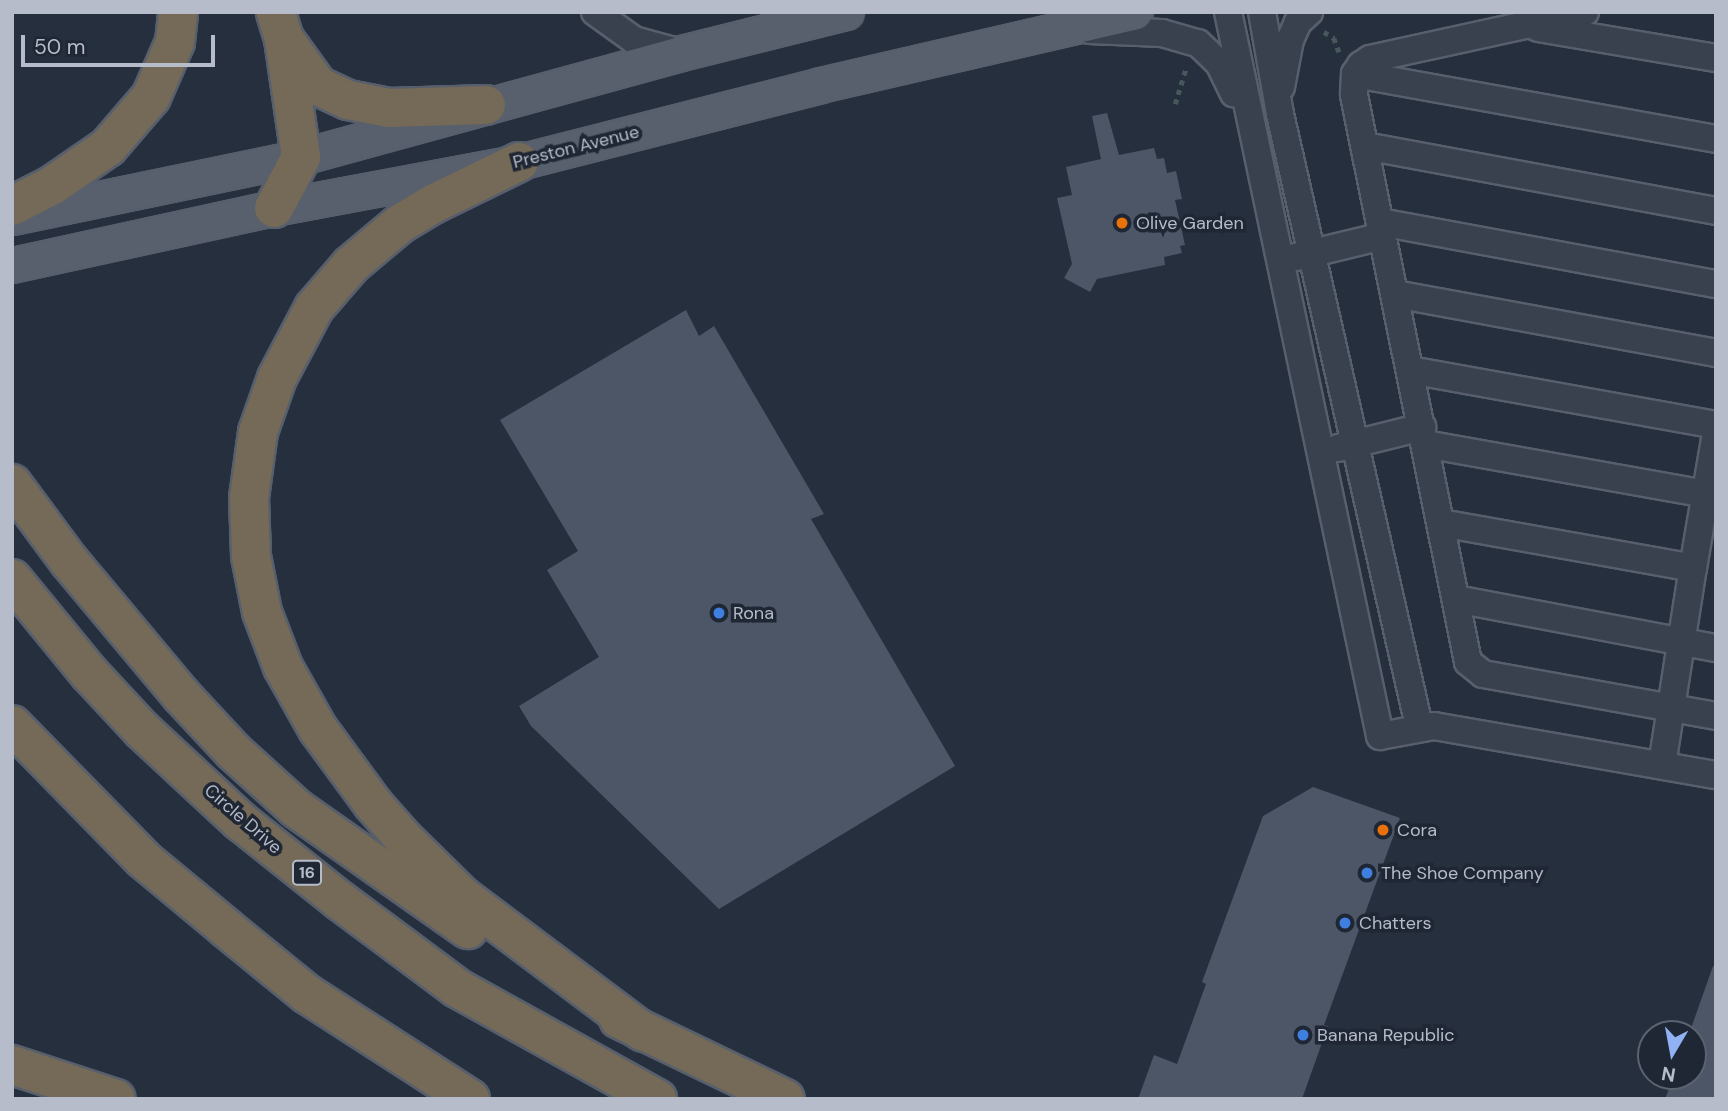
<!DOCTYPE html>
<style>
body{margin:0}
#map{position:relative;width:1728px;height:1111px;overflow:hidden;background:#262f3e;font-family:"DM Sans",sans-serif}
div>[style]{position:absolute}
.building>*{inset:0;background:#4c5667}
.path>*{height:4.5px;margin-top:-2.25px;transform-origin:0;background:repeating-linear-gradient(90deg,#46585c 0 5px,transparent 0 10px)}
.roads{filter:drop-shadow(2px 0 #585f6c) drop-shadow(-2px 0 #585f6c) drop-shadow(0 2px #585f6c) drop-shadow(0 -2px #585f6c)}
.minor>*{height:26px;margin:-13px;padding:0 13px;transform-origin:13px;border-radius:13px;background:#3a414e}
.major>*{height:33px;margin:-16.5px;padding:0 16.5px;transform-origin:16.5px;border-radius:16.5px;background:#58606e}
.highway>*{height:38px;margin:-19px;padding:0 19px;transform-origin:19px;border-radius:19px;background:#746a57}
.dots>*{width:19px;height:19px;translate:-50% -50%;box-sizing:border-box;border:4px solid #1f2634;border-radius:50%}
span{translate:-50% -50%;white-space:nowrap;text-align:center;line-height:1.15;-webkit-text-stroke:7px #1f2634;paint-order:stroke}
.shield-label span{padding:2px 5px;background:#1f2634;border:2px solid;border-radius:5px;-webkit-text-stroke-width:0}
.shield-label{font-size:16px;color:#b6bcc9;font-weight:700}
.street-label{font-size:18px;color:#b6bcc9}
.poi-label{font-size:18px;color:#b6bcc9}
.left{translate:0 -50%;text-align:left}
.frame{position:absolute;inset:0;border:14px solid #b6bcc9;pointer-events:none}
.north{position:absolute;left:1637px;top:1020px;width:70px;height:70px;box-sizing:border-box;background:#1f2634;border:2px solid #5b6270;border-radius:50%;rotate:190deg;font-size:19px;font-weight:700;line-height:28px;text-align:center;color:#b6bcc9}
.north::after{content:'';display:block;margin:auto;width:24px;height:32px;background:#90b1f4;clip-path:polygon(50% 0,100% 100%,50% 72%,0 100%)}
.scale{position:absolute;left:21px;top:35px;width:194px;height:32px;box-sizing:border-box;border:4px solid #b6bcc9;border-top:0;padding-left:9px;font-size:21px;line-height:24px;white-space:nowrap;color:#b6bcc9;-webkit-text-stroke:5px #1f2634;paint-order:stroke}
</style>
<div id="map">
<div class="building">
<div style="clip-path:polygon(1107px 113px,1119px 155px,1154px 148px,1157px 159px,1164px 158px,1167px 173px,1176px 171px,1182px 199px,1175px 200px,1185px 245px,1180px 246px,1182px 253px,1164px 257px,1165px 265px,1097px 279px,1090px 292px,1064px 278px,1072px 264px,1057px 198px,1072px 195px,1066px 167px,1101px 159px,1092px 116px)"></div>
<div style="clip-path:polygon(686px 310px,699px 336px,714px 326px,824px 514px,811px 519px,955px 766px,719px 909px,531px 726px,519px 706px,599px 657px,547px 570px,578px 551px,500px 420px)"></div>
<div style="clip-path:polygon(1313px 787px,1400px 818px,1324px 1025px,1328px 1026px,1302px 1099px,1138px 1099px,1154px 1055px,1177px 1064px,1206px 984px,1202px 982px,1263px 816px)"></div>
<div style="clip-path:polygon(1713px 966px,1716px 967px,1716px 1099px,1665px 1099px,1674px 1076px,1693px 1076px,1693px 1034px,1689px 1034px)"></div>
</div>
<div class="path">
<div style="left:1324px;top:32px;width:12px;rotate:31deg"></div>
<div style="left:1334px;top:38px;width:15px;rotate:70deg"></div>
<div style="left:1175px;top:104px;width:38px;rotate:-73deg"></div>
</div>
<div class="roads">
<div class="minor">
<div style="left:595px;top:12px;width:48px;rotate:35.7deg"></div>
<div style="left:634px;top:40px;width:49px;rotate:15.5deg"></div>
<div style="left:1228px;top:12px;width:740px;rotate:78.14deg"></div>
<div style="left:1380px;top:736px;width:55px;rotate:-10.5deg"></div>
<div style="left:1434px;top:726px;width:286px;rotate:9.9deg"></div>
<div style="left:1262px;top:12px;width:104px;rotate:80deg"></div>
<div style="left:1280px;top:114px;width:628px;rotate:77.2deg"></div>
<div style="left:1585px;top:12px;width:220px;rotate:167.7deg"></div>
<div style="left:1370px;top:59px;width:11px;rotate:146deg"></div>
<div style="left:1361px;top:65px;width:11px;rotate:124deg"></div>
<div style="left:1355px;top:74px;width:21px;rotate:93deg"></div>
<div style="left:1354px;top:95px;width:578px;rotate:78.63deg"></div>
<div style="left:1468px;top:662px;width:19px;rotate:39deg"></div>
<div style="left:1483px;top:674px;width:237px;rotate:10.2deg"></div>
<div style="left:1538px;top:28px;width:181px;rotate:9.6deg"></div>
<div style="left:1089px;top:30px;width:73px;rotate:2.4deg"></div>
<div style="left:1162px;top:33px;width:37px;rotate:16deg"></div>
<div style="left:1198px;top:43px;width:29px;rotate:44deg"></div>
<div style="left:1219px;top:63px;width:34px;rotate:64deg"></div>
<div style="left:1355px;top:74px;width:367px;rotate:10.2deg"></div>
<div style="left:1281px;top:87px;width:48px;rotate:-79.2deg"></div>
<div style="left:1290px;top:40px;width:20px;rotate:-66deg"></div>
<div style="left:1298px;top:22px;width:15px;rotate:-42deg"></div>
<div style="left:1365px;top:146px;width:357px;rotate:10.5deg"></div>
<div style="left:1380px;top:222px;width:342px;rotate:10.5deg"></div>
<div style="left:1296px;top:257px;width:89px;rotate:-13.6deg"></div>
<div style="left:1395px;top:294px;width:326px;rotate:10.4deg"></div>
<div style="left:1410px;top:370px;width:311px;rotate:10.2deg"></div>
<div style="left:1425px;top:444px;width:284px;rotate:10.1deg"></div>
<div style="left:1338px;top:448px;width:87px;rotate:-14deg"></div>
<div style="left:1441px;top:523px;width:256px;rotate:10.1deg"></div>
<div style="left:1693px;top:568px;width:136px;rotate:-80.3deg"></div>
<div style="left:1456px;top:599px;width:265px;rotate:10.7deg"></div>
<div style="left:1662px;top:765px;width:199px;rotate:-81.1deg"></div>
</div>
<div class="major">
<div style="left:12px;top:217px;width:295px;rotate:-11.7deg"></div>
<div style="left:301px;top:157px;width:394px;rotate:-15.3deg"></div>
<div style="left:681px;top:53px;width:170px;rotate:-14deg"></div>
<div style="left:12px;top:265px;width:268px;rotate:-12.3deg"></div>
<div style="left:274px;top:208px;width:249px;rotate:-10.6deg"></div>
<div style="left:519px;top:162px;width:311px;rotate:-14.3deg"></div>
<div style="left:820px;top:85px;width:323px;rotate:-13deg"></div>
</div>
<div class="highway">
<div style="left:284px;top:39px;width:58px;rotate:54.1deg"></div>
<div style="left:318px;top:86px;width:33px;rotate:25deg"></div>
<div style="left:348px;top:100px;width:42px;rotate:11deg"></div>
<div style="left:389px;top:108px;width:97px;rotate:-1.8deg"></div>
<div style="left:519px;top:162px;width:96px;rotate:154deg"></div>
<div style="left:433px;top:204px;width:37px;rotate:149deg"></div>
<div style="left:401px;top:223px;width:65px;rotate:140deg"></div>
<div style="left:351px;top:265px;width:57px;rotate:130.7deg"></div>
<div style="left:314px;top:308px;width:79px;rotate:117.9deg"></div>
<div style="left:277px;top:378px;width:57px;rotate:109.4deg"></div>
<div style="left:258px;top:432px;width:67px;rotate:97.8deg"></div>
<div style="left:249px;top:498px;width:58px;rotate:88deg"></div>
<div style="left:251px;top:556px;width:57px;rotate:78.9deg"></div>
<div style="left:262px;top:612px;width:59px;rotate:69.1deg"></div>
<div style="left:283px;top:667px;width:71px;rotate:60.6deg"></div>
<div style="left:318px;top:729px;width:93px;rotate:53.7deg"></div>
<div style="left:373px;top:804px;width:45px;rotate:48.6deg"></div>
<div style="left:403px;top:838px;width:83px;rotate:44.5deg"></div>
<div style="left:462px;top:896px;width:226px;rotate:36.9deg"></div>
<div style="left:12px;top:206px;width:46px;rotate:-27.1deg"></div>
<div style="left:53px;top:185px;width:67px;rotate:-34.6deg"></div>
<div style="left:108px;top:147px;width:66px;rotate:-49.3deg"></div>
<div style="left:151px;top:97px;width:60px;rotate:-66.4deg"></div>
<div style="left:175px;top:42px;width:30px;rotate:-84deg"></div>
<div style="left:274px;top:208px;width:58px;rotate:-62.1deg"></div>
<div style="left:301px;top:157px;width:119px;rotate:-98.2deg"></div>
<div style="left:284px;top:39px;width:28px;rotate:-107deg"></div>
<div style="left:12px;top:484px;width:96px;rotate:53.5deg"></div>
<div style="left:69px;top:561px;width:175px;rotate:50.1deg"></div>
<div style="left:181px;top:695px;width:76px;rotate:47.1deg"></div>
<div style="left:233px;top:751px;width:86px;rotate:42.2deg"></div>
<div style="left:297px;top:809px;width:209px;rotate:35.1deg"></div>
<div style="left:12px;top:579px;width:122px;rotate:50.7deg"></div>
<div style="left:89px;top:673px;width:78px;rotate:47.1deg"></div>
<div style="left:142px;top:730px;width:134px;rotate:42.9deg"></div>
<div style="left:240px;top:821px;width:127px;rotate:38.6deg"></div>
<div style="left:339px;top:900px;width:147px;rotate:36.7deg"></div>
<div style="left:457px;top:988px;width:229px;rotate:29deg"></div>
<div style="left:12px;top:725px;width:187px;rotate:45.6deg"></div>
<div style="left:143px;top:859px;width:108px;rotate:39.7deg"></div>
<div style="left:226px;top:928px;width:104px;rotate:39.2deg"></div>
<div style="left:307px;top:994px;width:194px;rotate:32.8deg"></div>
<div style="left:619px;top:1019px;width:184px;rotate:25.7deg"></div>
<div style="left:12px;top:1065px;width:109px;rotate:18.1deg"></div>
</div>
</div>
<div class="dots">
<div style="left:1122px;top:223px;background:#e8710a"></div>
<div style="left:719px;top:613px;background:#3f7fe0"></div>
<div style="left:1383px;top:830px;background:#e8710a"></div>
<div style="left:1367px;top:873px;background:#3f7fe0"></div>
<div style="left:1345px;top:923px;background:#3f7fe0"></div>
<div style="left:1303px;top:1035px;background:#3f7fe0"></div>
</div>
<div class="shield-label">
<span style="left:307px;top:873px">16</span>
</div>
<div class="street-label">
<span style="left:576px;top:147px;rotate:-14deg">Preston Avenue</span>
<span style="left:243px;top:819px;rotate:41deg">Circle Drive</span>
</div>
<div class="poi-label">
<span class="left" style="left:1136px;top:223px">Olive Garden</span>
<span class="left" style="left:733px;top:613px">Rona</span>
<span class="left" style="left:1397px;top:830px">Cora</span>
<span class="left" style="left:1381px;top:873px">The Shoe Company</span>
<span class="left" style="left:1359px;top:923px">Chatters</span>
<span class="left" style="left:1317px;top:1035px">Banana Republic</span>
</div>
<div class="frame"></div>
<div class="north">N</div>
<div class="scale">50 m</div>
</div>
